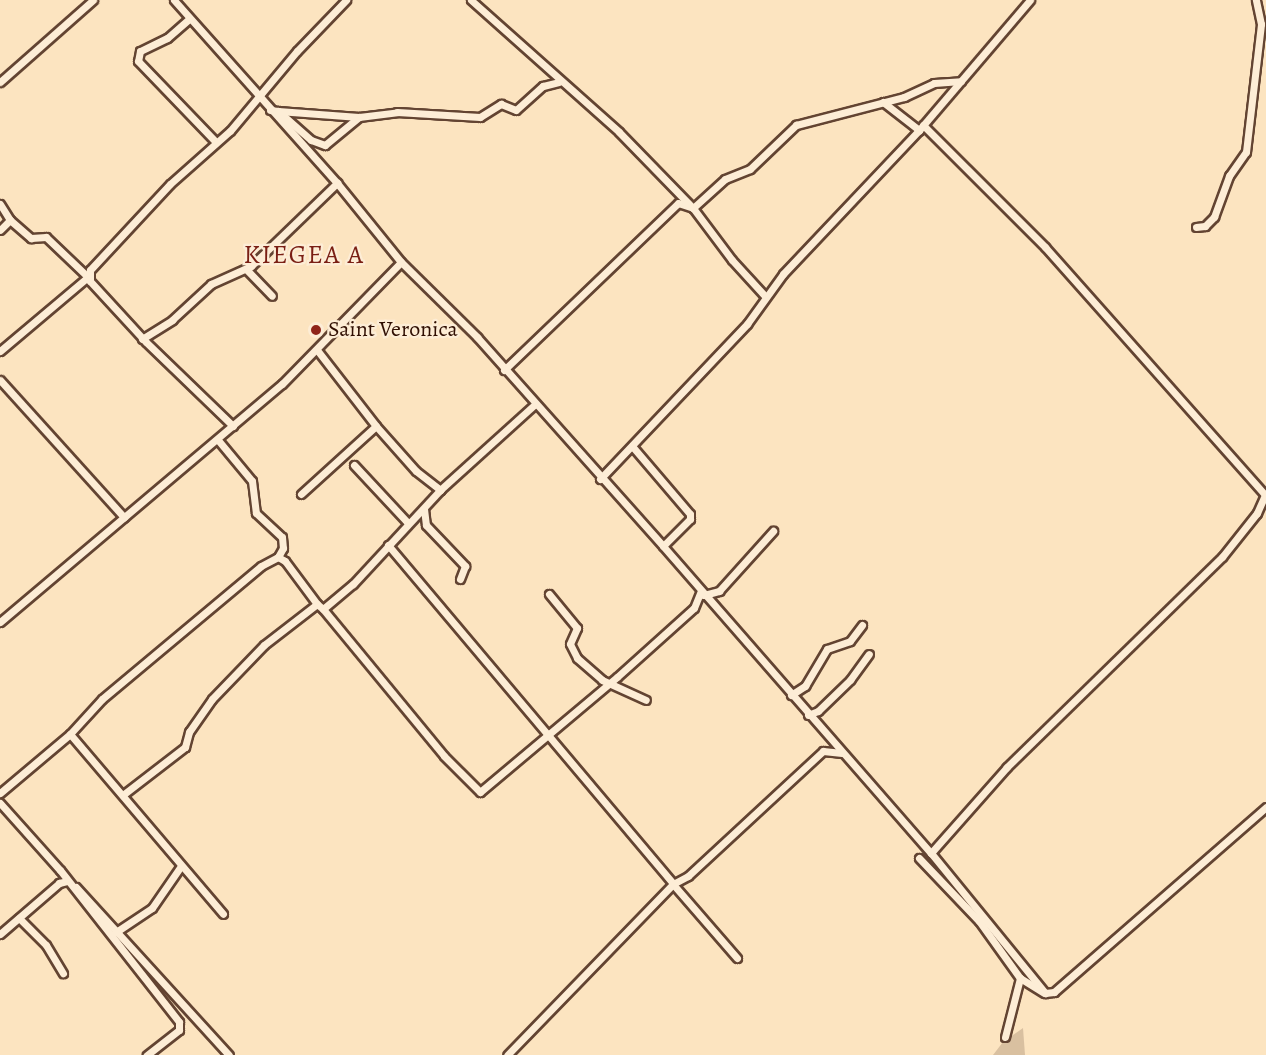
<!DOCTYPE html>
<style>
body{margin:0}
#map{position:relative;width:1266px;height:1055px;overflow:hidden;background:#fce4c0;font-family:Alegreya,serif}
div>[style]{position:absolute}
.green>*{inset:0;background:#d9c0a0}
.roads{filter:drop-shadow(2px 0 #634432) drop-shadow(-2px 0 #634432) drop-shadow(0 2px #634432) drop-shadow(0 -2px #634432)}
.minor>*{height:7px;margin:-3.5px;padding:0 3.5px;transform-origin:3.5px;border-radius:3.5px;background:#fdedd6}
.dots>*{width:16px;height:16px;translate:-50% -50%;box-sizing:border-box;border:3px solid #fdedd6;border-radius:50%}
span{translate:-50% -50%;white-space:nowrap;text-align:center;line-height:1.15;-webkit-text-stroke:4.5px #fdedd6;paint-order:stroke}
.poi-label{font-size:22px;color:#300f03}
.left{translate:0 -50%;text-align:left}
.quarter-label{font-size:26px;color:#7a1f14;letter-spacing:1.5px}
</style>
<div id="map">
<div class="green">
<div style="clip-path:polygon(1023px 1028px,1025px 1055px,993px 1055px,1003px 1042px)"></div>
</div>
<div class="roads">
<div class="minor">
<div style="left:174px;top:0;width:245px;rotate:48.3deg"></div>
<div style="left:337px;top:183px;width:102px;rotate:51deg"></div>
<div style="left:401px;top:262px;width:107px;rotate:44.6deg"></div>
<div style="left:477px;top:337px;width:280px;rotate:48.3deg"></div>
<div style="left:663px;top:546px;width:408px;rotate:48.9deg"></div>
<div style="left:931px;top:853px;width:181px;rotate:50.8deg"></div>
<div style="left:1045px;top:993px;width:9px;rotate:-6deg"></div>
<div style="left:1054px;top:992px;width:281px;rotate:-41.1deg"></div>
<div style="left:471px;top:0;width:198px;rotate:41.7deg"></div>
<div style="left:619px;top:132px;width:106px;rotate:45.8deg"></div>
<div style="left:693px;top:208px;width:65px;rotate:53.1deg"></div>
<div style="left:732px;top:260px;width:47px;rotate:47.6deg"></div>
<div style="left:189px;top:19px;width:29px;rotate:139deg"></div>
<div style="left:167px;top:38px;width:30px;rotate:154deg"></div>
<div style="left:140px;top:51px;width:10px;rotate:101deg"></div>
<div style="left:138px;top:61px;width:112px;rotate:46.1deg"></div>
<div style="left:0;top:82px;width:124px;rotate:-41.4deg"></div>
<div style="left:883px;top:102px;width:46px;rotate:37.9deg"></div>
<div style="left:270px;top:110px;width:8px;rotate:7deg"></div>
<div style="left:278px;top:111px;width:44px;rotate:41.3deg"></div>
<div style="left:311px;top:140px;width:15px;rotate:20deg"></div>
<div style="left:325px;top:145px;width:44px;rotate:-39.5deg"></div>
<div style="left:359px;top:117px;width:38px;rotate:-7deg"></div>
<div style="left:397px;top:112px;width:83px;rotate:3.4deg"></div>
<div style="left:480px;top:117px;width:25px;rotate:-32deg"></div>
<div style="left:501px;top:104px;width:16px;rotate:22deg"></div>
<div style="left:516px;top:110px;width:36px;rotate:-42deg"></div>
<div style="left:543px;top:86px;width:16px;rotate:-14deg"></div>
<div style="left:278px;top:111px;width:81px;rotate:4.2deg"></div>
<div style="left:923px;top:125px;width:173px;rotate:45deg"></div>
<div style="left:1045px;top:247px;width:332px;rotate:48.4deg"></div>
<div style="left:1265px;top:495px;width:20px;rotate:114deg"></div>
<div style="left:1257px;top:513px;width:56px;rotate:128.5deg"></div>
<div style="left:1222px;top:557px;width:301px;rotate:135.7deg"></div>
<div style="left:1007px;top:767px;width:115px;rotate:131.5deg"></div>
<div style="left:0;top:204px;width:19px;rotate:58deg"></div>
<div style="left:10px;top:220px;width:14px;rotate:135deg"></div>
<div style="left:10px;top:220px;width:28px;rotate:41deg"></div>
<div style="left:31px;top:238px;width:15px;rotate:-4deg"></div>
<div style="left:46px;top:237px;width:59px;rotate:43.6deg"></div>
<div style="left:1196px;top:227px;width:9px;rotate:-6deg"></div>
<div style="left:1205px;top:226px;width:13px;rotate:-45deg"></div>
<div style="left:1214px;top:217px;width:44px;rotate:-69.9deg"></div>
<div style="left:1229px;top:176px;width:29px;rotate:-55deg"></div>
<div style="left:1246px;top:152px;width:129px;rotate:-83.3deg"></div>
<div style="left:1261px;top:24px;width:25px;rotate:-102deg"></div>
<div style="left:246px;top:269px;width:37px;rotate:46deg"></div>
<div style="left:142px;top:339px;width:36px;rotate:-32deg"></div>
<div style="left:172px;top:320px;width:53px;rotate:-42.7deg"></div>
<div style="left:211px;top:284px;width:44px;rotate:-24.2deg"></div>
<div style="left:251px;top:266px;width:120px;rotate:-44deg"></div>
<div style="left:0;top:351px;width:115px;rotate:-40.1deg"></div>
<div style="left:504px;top:370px;width:241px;rotate:-43.8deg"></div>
<div style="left:678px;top:203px;width:16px;rotate:18deg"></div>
<div style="left:693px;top:208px;width:43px;rotate:-42.2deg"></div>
<div style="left:725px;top:179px;width:27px;rotate:-22deg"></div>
<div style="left:750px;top:169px;width:64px;rotate:-43.7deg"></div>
<div style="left:796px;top:125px;width:112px;rotate:-14.5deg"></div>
<div style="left:904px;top:97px;width:33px;rotate:-25deg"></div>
<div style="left:934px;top:83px;width:27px;rotate:-4deg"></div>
<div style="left:0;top:380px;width:185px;rotate:47.9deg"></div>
<div style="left:233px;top:426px;width:121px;rotate:-136deg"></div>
<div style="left:146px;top:342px;width:83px;rotate:-132.6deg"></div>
<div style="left:90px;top:281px;width:11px;rotate:-90deg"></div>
<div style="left:90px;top:270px;width:117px;rotate:-47.1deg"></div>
<div style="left:170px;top:184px;width:80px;rotate:-41.5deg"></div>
<div style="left:230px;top:131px;width:104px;rotate:-50.1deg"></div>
<div style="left:297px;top:51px;width:71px;rotate:-46.1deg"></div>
<div style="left:376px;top:426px;width:60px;rotate:48.4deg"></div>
<div style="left:416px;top:471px;width:31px;rotate:38deg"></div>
<div style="left:218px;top:440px;width:53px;rotate:50.3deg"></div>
<div style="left:252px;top:481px;width:32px;rotate:83deg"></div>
<div style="left:256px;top:513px;width:35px;rotate:43deg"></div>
<div style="left:282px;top:537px;width:11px;rotate:85deg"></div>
<div style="left:283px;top:548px;width:10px;rotate:119deg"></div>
<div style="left:632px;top:446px;width:89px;rotate:49.5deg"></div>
<div style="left:690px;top:514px;width:5px;rotate:90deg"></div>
<div style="left:690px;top:519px;width:38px;rotate:135deg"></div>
<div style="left:354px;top:465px;width:79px;rotate:47deg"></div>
<div style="left:600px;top:479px;width:214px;rotate:-46.5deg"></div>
<div style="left:747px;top:324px;width:62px;rotate:-54.2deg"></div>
<div style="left:783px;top:274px;width:198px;rotate:-46.6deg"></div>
<div style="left:919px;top:130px;width:171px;rotate:-49.5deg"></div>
<div style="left:301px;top:494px;width:101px;rotate:-42.2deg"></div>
<div style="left:376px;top:426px;width:96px;rotate:-127.8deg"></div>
<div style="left:424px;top:509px;width:16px;rotate:83deg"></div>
<div style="left:426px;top:525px;width:57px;rotate:46.4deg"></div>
<div style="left:465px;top:566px;width:14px;rotate:111deg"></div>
<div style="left:388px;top:545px;width:443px;rotate:49.9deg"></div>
<div style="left:673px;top:884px;width:238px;rotate:134.1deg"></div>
<div style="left:549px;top:594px;width:44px;rotate:50.5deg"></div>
<div style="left:577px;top:628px;width:17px;rotate:114deg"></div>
<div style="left:570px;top:644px;width:16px;rotate:63deg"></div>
<div style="left:577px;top:658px;width:33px;rotate:41deg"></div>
<div style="left:602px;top:680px;width:48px;rotate:24.4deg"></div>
<div style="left:704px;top:595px;width:16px;rotate:-15deg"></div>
<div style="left:719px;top:591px;width:81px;rotate:-48deg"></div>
<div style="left:323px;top:609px;width:190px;rotate:50.5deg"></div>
<div style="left:444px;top:756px;width:51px;rotate:45deg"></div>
<div style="left:480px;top:792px;width:179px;rotate:-40deg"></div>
<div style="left:617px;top:677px;width:103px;rotate:-41.9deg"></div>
<div style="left:694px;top:608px;width:18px;rotate:-68deg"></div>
<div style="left:0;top:622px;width:369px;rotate:-40.2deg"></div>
<div style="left:282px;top:384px;width:170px;rotate:-45.7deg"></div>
<div style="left:791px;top:695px;width:17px;rotate:-33deg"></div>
<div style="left:805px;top:686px;width:43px;rotate:-59.3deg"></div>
<div style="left:827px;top:649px;width:24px;rotate:-19deg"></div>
<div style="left:850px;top:641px;width:20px;rotate:-53deg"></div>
<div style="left:808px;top:715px;width:11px;rotate:-22deg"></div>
<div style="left:818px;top:711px;width:45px;rotate:-44.1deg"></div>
<div style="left:850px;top:680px;width:32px;rotate:-54deg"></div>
<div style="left:70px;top:734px;width:236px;rotate:49.6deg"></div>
<div style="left:0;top:793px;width:92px;rotate:-40.1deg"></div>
<div style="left:70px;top:734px;width:47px;rotate:-47.6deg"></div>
<div style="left:102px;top:699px;width:207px;rotate:-39.9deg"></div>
<div style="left:261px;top:566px;width:19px;rotate:-28deg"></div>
<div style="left:278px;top:557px;width:8px;rotate:30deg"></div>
<div style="left:285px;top:561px;width:54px;rotate:53.3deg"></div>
<div style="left:124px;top:794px;width:77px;rotate:-37.6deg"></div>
<div style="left:185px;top:747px;width:16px;rotate:-75deg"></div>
<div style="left:189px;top:732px;width:40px;rotate:-55.1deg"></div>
<div style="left:212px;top:699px;width:75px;rotate:-46.1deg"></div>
<div style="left:264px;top:645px;width:67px;rotate:-37.7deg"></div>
<div style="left:317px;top:604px;width:8px;rotate:40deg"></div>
<div style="left:323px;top:609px;width:39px;rotate:-40deg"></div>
<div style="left:353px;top:584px;width:128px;rotate:-47.2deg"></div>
<div style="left:440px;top:490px;width:127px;rotate:-42.1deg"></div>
<div style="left:0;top:803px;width:90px;rotate:48.2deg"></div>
<div style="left:60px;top:870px;width:193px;rotate:51.9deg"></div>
<div style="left:179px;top:1022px;width:8px;rotate:90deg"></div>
<div style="left:179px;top:1030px;width:41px;rotate:142deg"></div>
<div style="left:919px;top:858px;width:87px;rotate:46.4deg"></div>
<div style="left:979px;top:921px;width:70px;rotate:54.3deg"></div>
<div style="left:1020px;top:978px;width:28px;rotate:32deg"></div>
<div style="left:76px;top:887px;width:227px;rotate:47.7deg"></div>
<div style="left:19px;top:918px;width:38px;rotate:45deg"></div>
<div style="left:46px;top:945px;width:33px;rotate:59deg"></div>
<div style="left:116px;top:932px;width:43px;rotate:-33.7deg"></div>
<div style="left:152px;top:908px;width:51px;rotate:-55.4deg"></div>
<div style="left:0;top:934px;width:78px;rotate:-40.8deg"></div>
<div style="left:59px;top:883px;width:8px;rotate:-14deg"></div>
<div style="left:737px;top:958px;width:98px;rotate:-130.9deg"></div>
<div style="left:673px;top:884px;width:17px;rotate:-28deg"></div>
<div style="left:688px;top:876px;width:184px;rotate:-42.8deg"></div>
<div style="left:823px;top:751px;width:19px;rotate:6deg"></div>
<div style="left:1005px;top:1037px;width:61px;rotate:-75.7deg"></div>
</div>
</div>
<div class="dots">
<div style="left:316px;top:330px;background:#8f2418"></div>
</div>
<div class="poi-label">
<span class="left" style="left:328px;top:330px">Saint Veronica</span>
</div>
<div class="quarter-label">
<span style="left:304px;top:255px">KIEGEA A</span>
</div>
</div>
